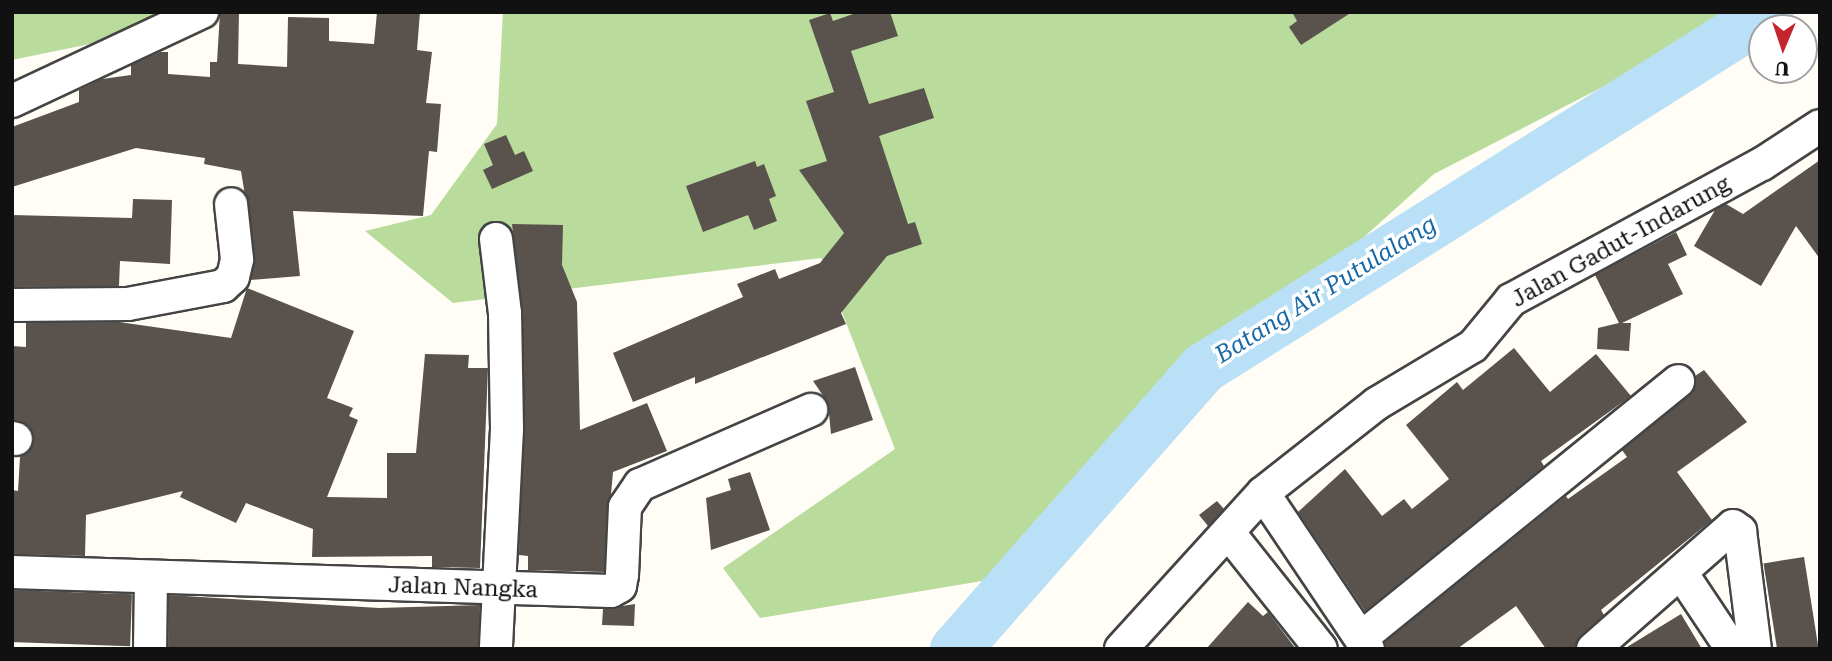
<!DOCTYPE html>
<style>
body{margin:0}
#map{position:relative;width:1832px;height:661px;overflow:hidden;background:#fffdf5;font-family:"Roboto Serif",serif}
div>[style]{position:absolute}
.forest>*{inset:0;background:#b9dc9c}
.river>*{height:51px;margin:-25.5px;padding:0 25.5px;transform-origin:25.5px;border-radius:25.5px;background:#b9e0f7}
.building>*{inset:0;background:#5a524d;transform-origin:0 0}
.roads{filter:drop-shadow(2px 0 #444) drop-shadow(-2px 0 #444) drop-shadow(0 2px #444) drop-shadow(0 -2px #444)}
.street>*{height:32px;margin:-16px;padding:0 16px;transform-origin:16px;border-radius:16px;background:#fff}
span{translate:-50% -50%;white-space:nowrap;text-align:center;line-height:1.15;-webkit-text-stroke:7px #fff;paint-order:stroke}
.street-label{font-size:23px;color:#111}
.water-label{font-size:24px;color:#1768a6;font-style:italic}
.frame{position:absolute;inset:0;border:14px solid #111;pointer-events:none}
.north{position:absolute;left:1748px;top:14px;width:70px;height:70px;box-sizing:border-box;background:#fff;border:2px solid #a0a0a0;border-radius:50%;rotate:182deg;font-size:19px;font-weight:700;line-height:28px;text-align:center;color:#111}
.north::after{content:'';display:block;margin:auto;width:24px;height:32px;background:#c4262e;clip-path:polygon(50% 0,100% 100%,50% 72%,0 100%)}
</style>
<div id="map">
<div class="forest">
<div style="clip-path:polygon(12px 12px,245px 12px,12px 60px)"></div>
<div style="clip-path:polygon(503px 12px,1748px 12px,1434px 174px,982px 581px,760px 618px,723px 568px,895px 449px,821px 258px,453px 303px,365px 231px,431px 215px,497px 124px)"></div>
</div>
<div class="river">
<div style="left:955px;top:649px;width:376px;rotate:-48.6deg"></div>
<div style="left:1204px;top:367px;width:666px;rotate:-32.19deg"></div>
</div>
<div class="building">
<div style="clip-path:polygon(220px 12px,239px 12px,238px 64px,287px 67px,288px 17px,329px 18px,329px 41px,374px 44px,377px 12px,420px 12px,417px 50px,432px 52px,426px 103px,441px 104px,437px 152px,429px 151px,423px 216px,293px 211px,300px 276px,251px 280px,255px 257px,241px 171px,204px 164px,205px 158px,136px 148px,12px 187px,12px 127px,79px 102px,79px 90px,102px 79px,131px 75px,131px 65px,160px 52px,168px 52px,168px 74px,210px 77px,210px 62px,217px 62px)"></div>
<div style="clip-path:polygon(859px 12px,890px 12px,898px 36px,851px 51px,869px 104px,924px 88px,934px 118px,879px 136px,908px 224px,915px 222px,922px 244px,887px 256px,841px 313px,846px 324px,695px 384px,695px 377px,633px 402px,613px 353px,743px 297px,737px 284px,775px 269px,779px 279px,820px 263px,844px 233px,799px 170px,827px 161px,806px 101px,834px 92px,809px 20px,830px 13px,833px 21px)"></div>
<div style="clip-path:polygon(1292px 12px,1352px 12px,1301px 45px,1289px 27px,1297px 21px)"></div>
<div style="clip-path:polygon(506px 135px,515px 155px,524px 151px,533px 171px,492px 189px,483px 170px,493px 165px,484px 144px)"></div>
<div style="clip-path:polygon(1820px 160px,1820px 259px,1796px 226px,1761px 286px,1694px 246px,1715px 210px,1726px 204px,1743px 214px)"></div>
<div style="clip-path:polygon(755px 161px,757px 167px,764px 164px,776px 196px,769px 199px,777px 221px,754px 230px,748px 215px,703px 232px,686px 186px)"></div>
<div style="clip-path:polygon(133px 199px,172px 200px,170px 264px,120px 261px,119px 286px,12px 287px,12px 215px,132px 218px)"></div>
<div style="clip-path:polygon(512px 224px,563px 225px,562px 265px,577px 302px,580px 430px,647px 403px,667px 451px,613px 472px,604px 572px,528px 570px,528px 556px,519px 555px,523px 313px)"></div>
<div style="clip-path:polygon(1676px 232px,1687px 255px,1668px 264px,1683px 294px,1622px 323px,1631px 323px,1629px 351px,1597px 349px,1598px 328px,1619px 323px,1595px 275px)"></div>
<div style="clip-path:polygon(247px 288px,354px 331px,327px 398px,353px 408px,349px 416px,358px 420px,327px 497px,387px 498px,387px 453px,416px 453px,425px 354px,469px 355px,468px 368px,488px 368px,480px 568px,432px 567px,432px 556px,312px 557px,313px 529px,246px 503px,236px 523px,180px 497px,183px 491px,86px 515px,85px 556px,12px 554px,12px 490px,18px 491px,20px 457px,34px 443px,29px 426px,12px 420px,12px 346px,26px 347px,26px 323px,119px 322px,231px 338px)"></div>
<div style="clip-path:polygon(1514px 348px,1550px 392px,1596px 354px,1631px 396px,1541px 461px,1544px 466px,1365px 611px,1298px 512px,1345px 469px,1382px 516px,1404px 499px,1412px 509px,1449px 479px,1406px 425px,1457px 382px,1463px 390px)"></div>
<div style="clip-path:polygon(855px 367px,873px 420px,831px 434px,828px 403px,813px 381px)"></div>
<div style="clip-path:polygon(1704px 370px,1747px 422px,1677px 472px,1712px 520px,1601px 610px,1604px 615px,1580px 636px,1575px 649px,1546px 649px,1516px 606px,1457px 649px,1386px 649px,1385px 642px,1566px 496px,1568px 499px,1627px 457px,1622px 450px,1690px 395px,1695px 376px)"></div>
<div style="clip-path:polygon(750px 472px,770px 530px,711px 550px,706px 498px,731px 490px,728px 479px)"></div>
<div style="clip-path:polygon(1217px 501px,1224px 509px,1208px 526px,1199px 515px)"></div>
<div style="left:1804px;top:557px;width:93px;height:41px;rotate:81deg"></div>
<div style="left:12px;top:590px;width:120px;height:52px;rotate:2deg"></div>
<div style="clip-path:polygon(169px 595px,379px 608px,480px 605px,478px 649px,168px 649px)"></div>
<div style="clip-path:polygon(1248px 602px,1263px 616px,1268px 612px,1296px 649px,1206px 649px)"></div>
<div style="clip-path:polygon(635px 604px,634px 626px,602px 625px,603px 609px)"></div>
<div style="clip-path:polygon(1681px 614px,1702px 649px,1621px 649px,1627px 647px)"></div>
</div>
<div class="roads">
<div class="street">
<div style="left:12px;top:101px;width:210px;rotate:-25.1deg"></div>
<div style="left:496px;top:239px;width:75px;rotate:83.1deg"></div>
<div style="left:505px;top:313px;width:116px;rotate:89deg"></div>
<div style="left:507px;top:429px;width:220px;rotate:92.9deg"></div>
<div style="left:12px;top:305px;width:116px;rotate:-0.5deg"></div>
<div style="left:128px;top:304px;width:97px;rotate:-10.7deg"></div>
<div style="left:223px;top:286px;width:13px;rotate:-42deg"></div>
<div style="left:233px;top:277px;width:18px;rotate:-77deg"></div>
<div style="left:237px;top:259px;width:55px;rotate:-96.2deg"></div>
<div style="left:12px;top:438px;width:4px;rotate:14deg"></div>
<div style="left:1263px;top:493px;width:188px;rotate:56.1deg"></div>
<div style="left:1228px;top:532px;width:149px;rotate:51.5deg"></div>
<div style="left:12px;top:572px;width:599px;rotate:1.82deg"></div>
<div style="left:611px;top:591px;width:10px;rotate:-29deg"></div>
<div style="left:620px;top:586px;width:11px;rotate:-80deg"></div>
<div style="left:622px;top:575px;width:68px;rotate:-87.5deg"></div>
<div style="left:625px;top:507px;width:27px;rotate:-56deg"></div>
<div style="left:640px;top:485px;width:187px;rotate:-23.7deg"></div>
<div style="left:1682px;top:574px;width:90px;rotate:56.3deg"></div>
<div style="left:1361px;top:638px;width:408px;rotate:-39deg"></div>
<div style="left:150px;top:649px;width:72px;rotate:-89.2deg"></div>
<div style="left:1121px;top:649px;width:211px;rotate:-47.7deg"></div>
<div style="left:1263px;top:493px;width:144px;rotate:-38.2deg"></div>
<div style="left:1376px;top:404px;width:113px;rotate:-30.9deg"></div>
<div style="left:1473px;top:346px;width:60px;rotate:-50.4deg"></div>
<div style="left:1511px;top:300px;width:285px;rotate:-28.5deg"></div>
<div style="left:1762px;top:164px;width:69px;rotate:-33.2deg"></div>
<div style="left:1593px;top:649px;width:186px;rotate:-41.3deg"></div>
<div style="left:1733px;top:526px;width:9px;rotate:36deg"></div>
<div style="left:1740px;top:531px;width:119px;rotate:82.8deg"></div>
</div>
</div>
<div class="street-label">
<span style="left:1621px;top:242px;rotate:-29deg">Jalan Gadut-Indarung</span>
<span style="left:463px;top:588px;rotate:2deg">Jalan Nangka</span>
</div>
<div class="water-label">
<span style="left:1326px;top:290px;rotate:-32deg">Batang Air Putulalang</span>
</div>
<div class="frame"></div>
<div class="north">U</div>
</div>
